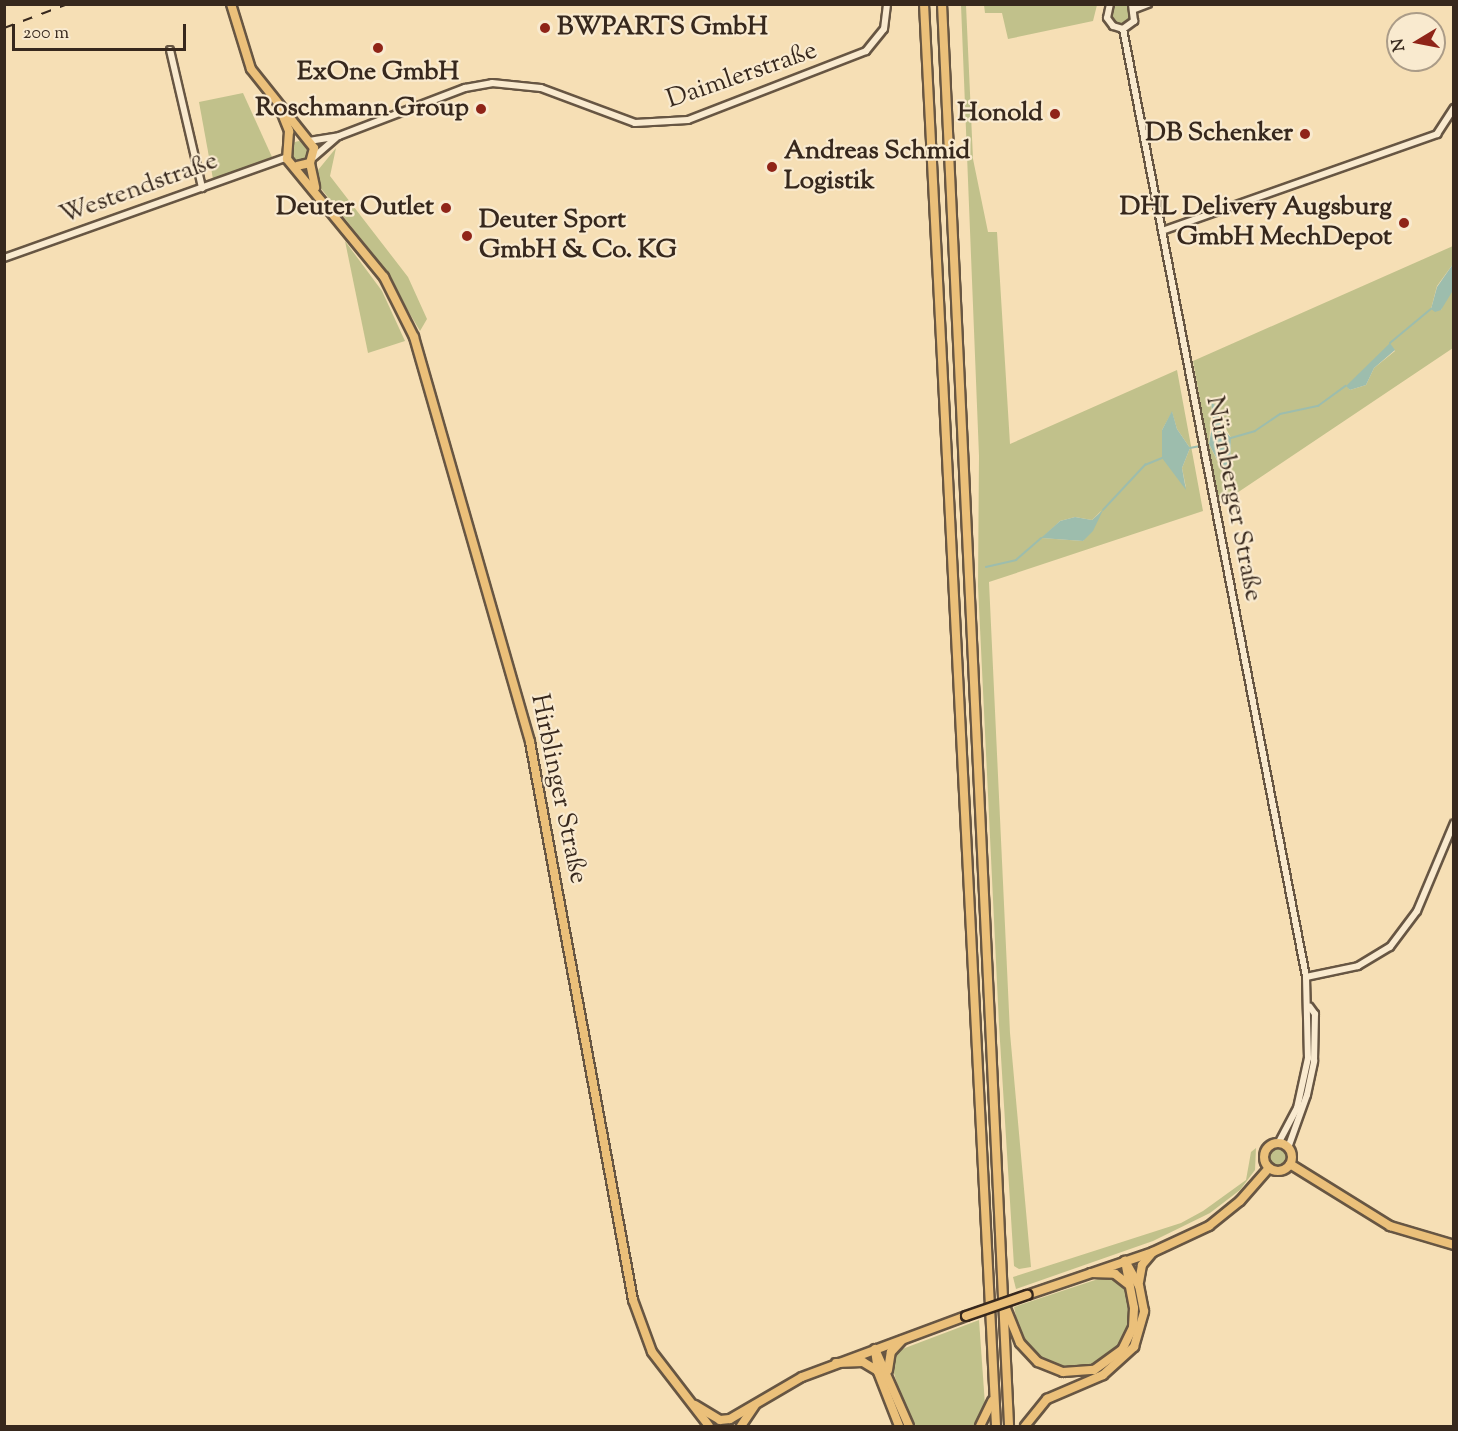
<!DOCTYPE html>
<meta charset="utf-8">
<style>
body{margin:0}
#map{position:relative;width:1458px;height:1431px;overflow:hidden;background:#f6dfb5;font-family:"Sorts Mill Goudy",serif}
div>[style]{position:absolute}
.green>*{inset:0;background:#c1c18b}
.round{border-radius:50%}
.water>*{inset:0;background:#9dbdad}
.stream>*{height:1.5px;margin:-0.75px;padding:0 0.75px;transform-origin:0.75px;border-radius:0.75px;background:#9dbdad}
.roads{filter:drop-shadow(2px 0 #675643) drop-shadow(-2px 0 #675643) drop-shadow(0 2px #675643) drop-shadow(0 -2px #675643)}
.minor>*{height:6px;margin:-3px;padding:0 3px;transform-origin:3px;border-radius:3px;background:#f9eacf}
.major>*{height:8px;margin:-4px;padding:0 4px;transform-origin:4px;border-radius:4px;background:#ebc07a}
.major>.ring{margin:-4px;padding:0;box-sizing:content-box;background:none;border:8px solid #ebc07a;border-radius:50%}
.highway>*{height:8px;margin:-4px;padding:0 4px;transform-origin:4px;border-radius:4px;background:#ebc07a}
.rail>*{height:1.5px;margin-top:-0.75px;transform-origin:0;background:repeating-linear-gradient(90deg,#37281d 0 10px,transparent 0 20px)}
.bridges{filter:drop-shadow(2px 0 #37281d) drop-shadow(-2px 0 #37281d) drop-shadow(0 2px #37281d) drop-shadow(0 -2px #37281d)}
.major-bridge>*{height:8px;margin:-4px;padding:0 4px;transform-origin:4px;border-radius:4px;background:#ebc07a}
.dots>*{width:16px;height:16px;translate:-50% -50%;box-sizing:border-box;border:3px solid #f9eacf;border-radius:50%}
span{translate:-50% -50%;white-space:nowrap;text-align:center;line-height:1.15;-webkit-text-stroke:4.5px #f9eacf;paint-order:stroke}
.poi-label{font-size:26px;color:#37281d;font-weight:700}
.left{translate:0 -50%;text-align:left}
.right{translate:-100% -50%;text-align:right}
.street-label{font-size:26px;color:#37281d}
.frame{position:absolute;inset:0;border:6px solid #37281d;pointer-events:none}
.north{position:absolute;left:1386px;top:12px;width:60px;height:60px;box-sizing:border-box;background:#f9eacf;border:2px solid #ab9c88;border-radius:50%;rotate:260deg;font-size:16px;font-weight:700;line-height:24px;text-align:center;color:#37281d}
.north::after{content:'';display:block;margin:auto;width:21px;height:27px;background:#8f2418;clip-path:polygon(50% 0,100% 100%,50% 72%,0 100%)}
.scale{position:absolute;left:12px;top:24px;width:174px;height:27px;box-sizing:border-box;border:3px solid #37281d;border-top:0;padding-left:8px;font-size:18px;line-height:21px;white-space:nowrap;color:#37281d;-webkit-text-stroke:4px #f9eacf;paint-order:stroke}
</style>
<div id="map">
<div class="green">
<div class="round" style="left:1111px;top:4px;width:20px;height:20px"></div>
<div style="clip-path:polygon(evenodd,961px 5px,966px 5px,973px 159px,988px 232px,997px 232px,1010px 444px,1177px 370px,1203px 511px,989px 582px,1010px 1033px,1031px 1267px,1019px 1269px,1014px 1266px,999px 1025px,978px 586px,979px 456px,961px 5px,1172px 412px,1177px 429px,1190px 448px,1182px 468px,1186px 488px,1162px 430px,1172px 412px,961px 5px,1101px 511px,1083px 541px,1042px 538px,1060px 521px,1075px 517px,1092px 520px,1101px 511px)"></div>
<div style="clip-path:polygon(984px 5px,984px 4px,1097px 5px,1093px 21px,1008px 39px,1002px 13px,985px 13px)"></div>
<div style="clip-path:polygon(243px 93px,272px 157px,213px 179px,199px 102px)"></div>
<div class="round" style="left:289px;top:141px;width:22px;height:22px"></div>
<div style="clip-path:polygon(336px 148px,330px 176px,408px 277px,427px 319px,420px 331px,378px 260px,319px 186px,314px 175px)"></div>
<div style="clip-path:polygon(345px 241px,382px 291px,405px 341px,368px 353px)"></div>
<div style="clip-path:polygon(evenodd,1453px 246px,1453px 264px,1437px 286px,1431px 309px,1441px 310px,1453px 274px,1453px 348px,1222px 503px,1218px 501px,1193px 361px,1453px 246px,1390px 344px,1395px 351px,1374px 368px,1366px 385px,1350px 390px,1347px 386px,1390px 344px,1453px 246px,1212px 402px,1231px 438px,1230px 467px,1224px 474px,1209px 444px,1212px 402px)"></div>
<div class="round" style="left:1267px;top:1146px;width:22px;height:22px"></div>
<div style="clip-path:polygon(1256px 1148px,1255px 1170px,1240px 1190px,1210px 1213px,1153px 1241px,1016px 1289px,1013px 1277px,1181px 1223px,1203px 1211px,1246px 1180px,1251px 1152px)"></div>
<div style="clip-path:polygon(1104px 1277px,1122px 1280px,1129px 1289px,1133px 1323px,1120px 1348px,1100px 1364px,1074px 1370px,1045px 1361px,1032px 1352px,1019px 1330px,1014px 1307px)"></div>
<div style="clip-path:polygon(979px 1320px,985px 1405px,982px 1415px,973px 1426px,916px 1426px,905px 1410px,893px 1370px,897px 1351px)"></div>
</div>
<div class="water">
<div style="clip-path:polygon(1453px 264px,1452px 292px,1441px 310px,1435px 312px,1431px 309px,1437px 287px)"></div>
<div style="clip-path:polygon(1390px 343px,1395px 350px,1374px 368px,1366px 385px,1350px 390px,1346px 386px)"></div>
<div style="clip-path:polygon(1211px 401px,1220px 411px,1224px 429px,1231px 438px,1230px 467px,1225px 475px,1209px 444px,1213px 421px)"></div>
<div style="clip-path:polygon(1172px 411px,1177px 429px,1190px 448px,1182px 468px,1186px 490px,1162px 458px,1162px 430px)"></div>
<div style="clip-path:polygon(1103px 510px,1093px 531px,1083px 541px,1041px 538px,1060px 521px,1075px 517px,1092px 520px)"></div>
</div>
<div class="stream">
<div style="left:1390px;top:343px;width:53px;rotate:-39.7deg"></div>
<div style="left:1231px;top:438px;width:25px;rotate:-16deg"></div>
<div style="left:1255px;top:431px;width:30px;rotate:-34deg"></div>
<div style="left:1280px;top:414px;width:39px;rotate:-12deg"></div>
<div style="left:1318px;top:406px;width:34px;rotate:-36deg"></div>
<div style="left:1190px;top:448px;width:10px;rotate:-11deg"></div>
<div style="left:1103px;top:510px;width:62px;rotate:-47deg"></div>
<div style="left:1145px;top:465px;width:18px;rotate:-22deg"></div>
<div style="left:986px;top:567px;width:31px;rotate:-13deg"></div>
<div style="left:1016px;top:560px;width:33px;rotate:-41deg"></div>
</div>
<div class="roads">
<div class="minor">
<div style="left:1110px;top:4px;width:14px;rotate:102deg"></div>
<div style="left:1107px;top:18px;width:10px;rotate:53deg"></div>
<div style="left:1113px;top:26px;width:10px;rotate:17deg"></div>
<div style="left:1123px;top:29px;width:14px;rotate:-36deg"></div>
<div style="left:1134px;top:21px;width:17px;rotate:-97deg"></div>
<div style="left:1135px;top:9px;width:14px;rotate:-21deg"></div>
<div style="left:1123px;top:29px;width:966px;rotate:79.07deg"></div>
<div style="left:1306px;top:977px;width:81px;rotate:88.6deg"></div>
<div style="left:1308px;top:1058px;width:51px;rotate:102.4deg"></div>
<div style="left:1297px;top:1108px;width:40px;rotate:118deg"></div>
<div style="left:170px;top:50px;width:142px;rotate:76.9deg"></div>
<div style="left:309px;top:141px;width:30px;rotate:-9deg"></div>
<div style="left:339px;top:136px;width:135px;rotate:-20.9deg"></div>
<div style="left:465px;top:88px;width:27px;rotate:-10deg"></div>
<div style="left:492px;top:83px;width:49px;rotate:5.8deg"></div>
<div style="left:541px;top:88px;width:100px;rotate:20.4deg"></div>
<div style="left:635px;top:123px;width:53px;rotate:-3.2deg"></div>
<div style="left:688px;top:120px;width:191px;rotate:-21.2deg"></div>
<div style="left:866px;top:51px;width:28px;rotate:-51deg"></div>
<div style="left:884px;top:29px;width:25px;rotate:-83deg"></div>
<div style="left:314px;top:157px;width:29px;rotate:-41deg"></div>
<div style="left:1162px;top:231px;width:292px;rotate:-19.4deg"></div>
<div style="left:1437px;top:134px;width:31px;rotate:-57deg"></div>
<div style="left:4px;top:258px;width:300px;rotate:-19.6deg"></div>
<div style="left:1306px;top:977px;width:53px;rotate:-11.9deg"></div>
<div style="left:1358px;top:966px;width:37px;rotate:-31deg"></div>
<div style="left:1390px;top:947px;width:45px;rotate:-53.1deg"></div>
<div style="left:1417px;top:911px;width:95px;rotate:-67.2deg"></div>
<div style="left:1288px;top:1148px;width:56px;rotate:-70.3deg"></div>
<div style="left:1307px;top:1095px;width:35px;rotate:-78deg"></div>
<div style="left:1314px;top:1061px;width:47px;rotate:-88.8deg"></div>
<div style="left:1315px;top:1014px;width:9px;rotate:-126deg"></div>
</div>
<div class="major">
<div style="left:231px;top:4px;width:68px;rotate:72.9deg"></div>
<div style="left:251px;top:69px;width:101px;rotate:51.4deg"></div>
<div style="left:314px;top:148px;width:16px;rotate:105deg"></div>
<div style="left:310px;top:163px;width:13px;rotate:167deg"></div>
<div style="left:281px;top:111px;width:22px;rotate:68deg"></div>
<div style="left:289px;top:131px;width:28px;rotate:94deg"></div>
<div style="left:287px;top:159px;width:153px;rotate:50.6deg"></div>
<div style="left:384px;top:277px;width:67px;rotate:63.4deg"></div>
<div style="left:414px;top:337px;width:421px;rotate:74deg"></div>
<div style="left:530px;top:742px;width:567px;rotate:79.54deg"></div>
<div style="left:633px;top:1300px;width:55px;rotate:69.9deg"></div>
<div style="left:652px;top:1352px;width:93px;rotate:52.4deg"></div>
<div style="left:310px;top:163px;width:25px;rotate:78deg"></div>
<div class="ring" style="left:1264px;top:1143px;width:20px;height:20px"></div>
<div style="left:1290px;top:1164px;width:118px;rotate:31.8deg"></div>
<div style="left:1390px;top:1226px;width:67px;rotate:16.5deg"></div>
<div style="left:1027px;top:1295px;width:133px;rotate:-18.8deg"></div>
<div style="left:1153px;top:1252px;width:62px;rotate:-24.9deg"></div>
<div style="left:1209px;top:1226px;width:40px;rotate:-39deg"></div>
<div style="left:1240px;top:1201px;width:44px;rotate:-48.7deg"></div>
<div style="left:695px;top:1405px;width:29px;rotate:31deg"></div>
<div style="left:720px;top:1420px;width:10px;rotate:-6deg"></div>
<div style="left:730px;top:1419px;width:83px;rotate:-30.3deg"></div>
<div style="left:802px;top:1377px;width:175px;rotate:-20.4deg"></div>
<div style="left:741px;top:1426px;width:25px;rotate:-56deg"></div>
</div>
<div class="highway">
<div style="left:924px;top:4px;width:1424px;rotate:87.1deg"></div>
<div style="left:942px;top:4px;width:1424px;rotate:87.3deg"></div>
<div style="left:1091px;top:1273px;width:24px;rotate:2deg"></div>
<div style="left:1115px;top:1274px;width:18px;rotate:38deg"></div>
<div style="left:1139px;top:1282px;width:17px;rotate:-80deg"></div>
<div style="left:1142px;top:1265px;width:17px;rotate:-50deg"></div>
<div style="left:1003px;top:1301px;width:45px;rotate:68deg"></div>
<div style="left:1020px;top:1343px;width:26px;rotate:47deg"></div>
<div style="left:1038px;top:1362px;width:27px;rotate:22deg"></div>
<div style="left:1063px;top:1372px;width:31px;rotate:-4deg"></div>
<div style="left:1094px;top:1370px;width:34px;rotate:-36deg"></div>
<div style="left:1122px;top:1350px;width:25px;rotate:-64deg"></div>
<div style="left:1133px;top:1327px;width:19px;rotate:-87deg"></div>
<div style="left:1134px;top:1308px;width:48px;rotate:-100.8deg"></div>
<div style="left:875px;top:1349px;width:84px;rotate:66.2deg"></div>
<div style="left:875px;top:1350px;width:22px;rotate:82deg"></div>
<div style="left:878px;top:1372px;width:58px;rotate:68.7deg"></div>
<div style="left:836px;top:1363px;width:27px;rotate:-2deg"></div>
<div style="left:863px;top:1362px;width:17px;rotate:31deg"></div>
<div style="left:888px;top:1370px;width:18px;rotate:-81deg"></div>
<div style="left:891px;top:1352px;width:16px;rotate:-47deg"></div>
<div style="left:980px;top:1426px;width:28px;rotate:-64deg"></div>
<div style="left:1025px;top:1426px;width:35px;rotate:-51deg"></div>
<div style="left:1047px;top:1399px;width:61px;rotate:-23.2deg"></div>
<div style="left:1103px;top:1375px;width:42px;rotate:-42.1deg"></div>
<div style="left:1134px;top:1347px;width:37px;rotate:-74deg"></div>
<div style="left:1144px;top:1311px;width:25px;rotate:-101deg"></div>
<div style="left:1139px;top:1286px;width:29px;rotate:-119deg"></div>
</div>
</div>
<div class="rail">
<div style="left:4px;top:28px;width:68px;rotate:-20.6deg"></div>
</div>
<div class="bridges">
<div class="major-bridge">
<div style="left:966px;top:1316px;width:65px;rotate:-19deg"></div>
</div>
</div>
<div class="dots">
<div style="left:545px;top:28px;background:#8f2418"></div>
<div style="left:378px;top:48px;background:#8f2418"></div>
<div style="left:481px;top:109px;background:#8f2418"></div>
<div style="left:1055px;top:114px;background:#8f2418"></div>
<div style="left:1305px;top:134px;background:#8f2418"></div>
<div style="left:772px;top:167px;background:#8f2418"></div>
<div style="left:446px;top:208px;background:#8f2418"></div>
<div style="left:1404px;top:223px;background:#8f2418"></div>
<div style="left:467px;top:236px;background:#8f2418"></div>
</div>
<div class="poi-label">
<span class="left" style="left:557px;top:28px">BWPARTS GmbH</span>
<span style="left:378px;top:73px">ExOne GmbH</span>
<span class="right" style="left:469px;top:109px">Roschmann Group</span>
<span class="right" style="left:1043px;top:114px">Honold</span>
<span class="right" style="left:1293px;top:134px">DB Schenker</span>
<span class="left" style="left:784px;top:167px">Andreas Schmid<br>Logistik</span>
<span class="right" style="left:434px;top:208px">Deuter Outlet</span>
<span class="right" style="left:1392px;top:223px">DHL Delivery Augsburg<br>GmbH MechDepot</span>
<span class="left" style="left:479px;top:236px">Deuter Sport<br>GmbH &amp; Co. KG</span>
</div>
<div class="street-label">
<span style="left:742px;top:76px;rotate:-19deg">Daimlerstraße</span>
<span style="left:139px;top:189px;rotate:-20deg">Westendstraße</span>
<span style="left:1233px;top:499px;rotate:79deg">Nürnberger Straße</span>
<span style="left:558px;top:789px;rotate:78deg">Hirblinger Straße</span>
</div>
<div class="frame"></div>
<div class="north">N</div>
<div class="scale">200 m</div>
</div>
